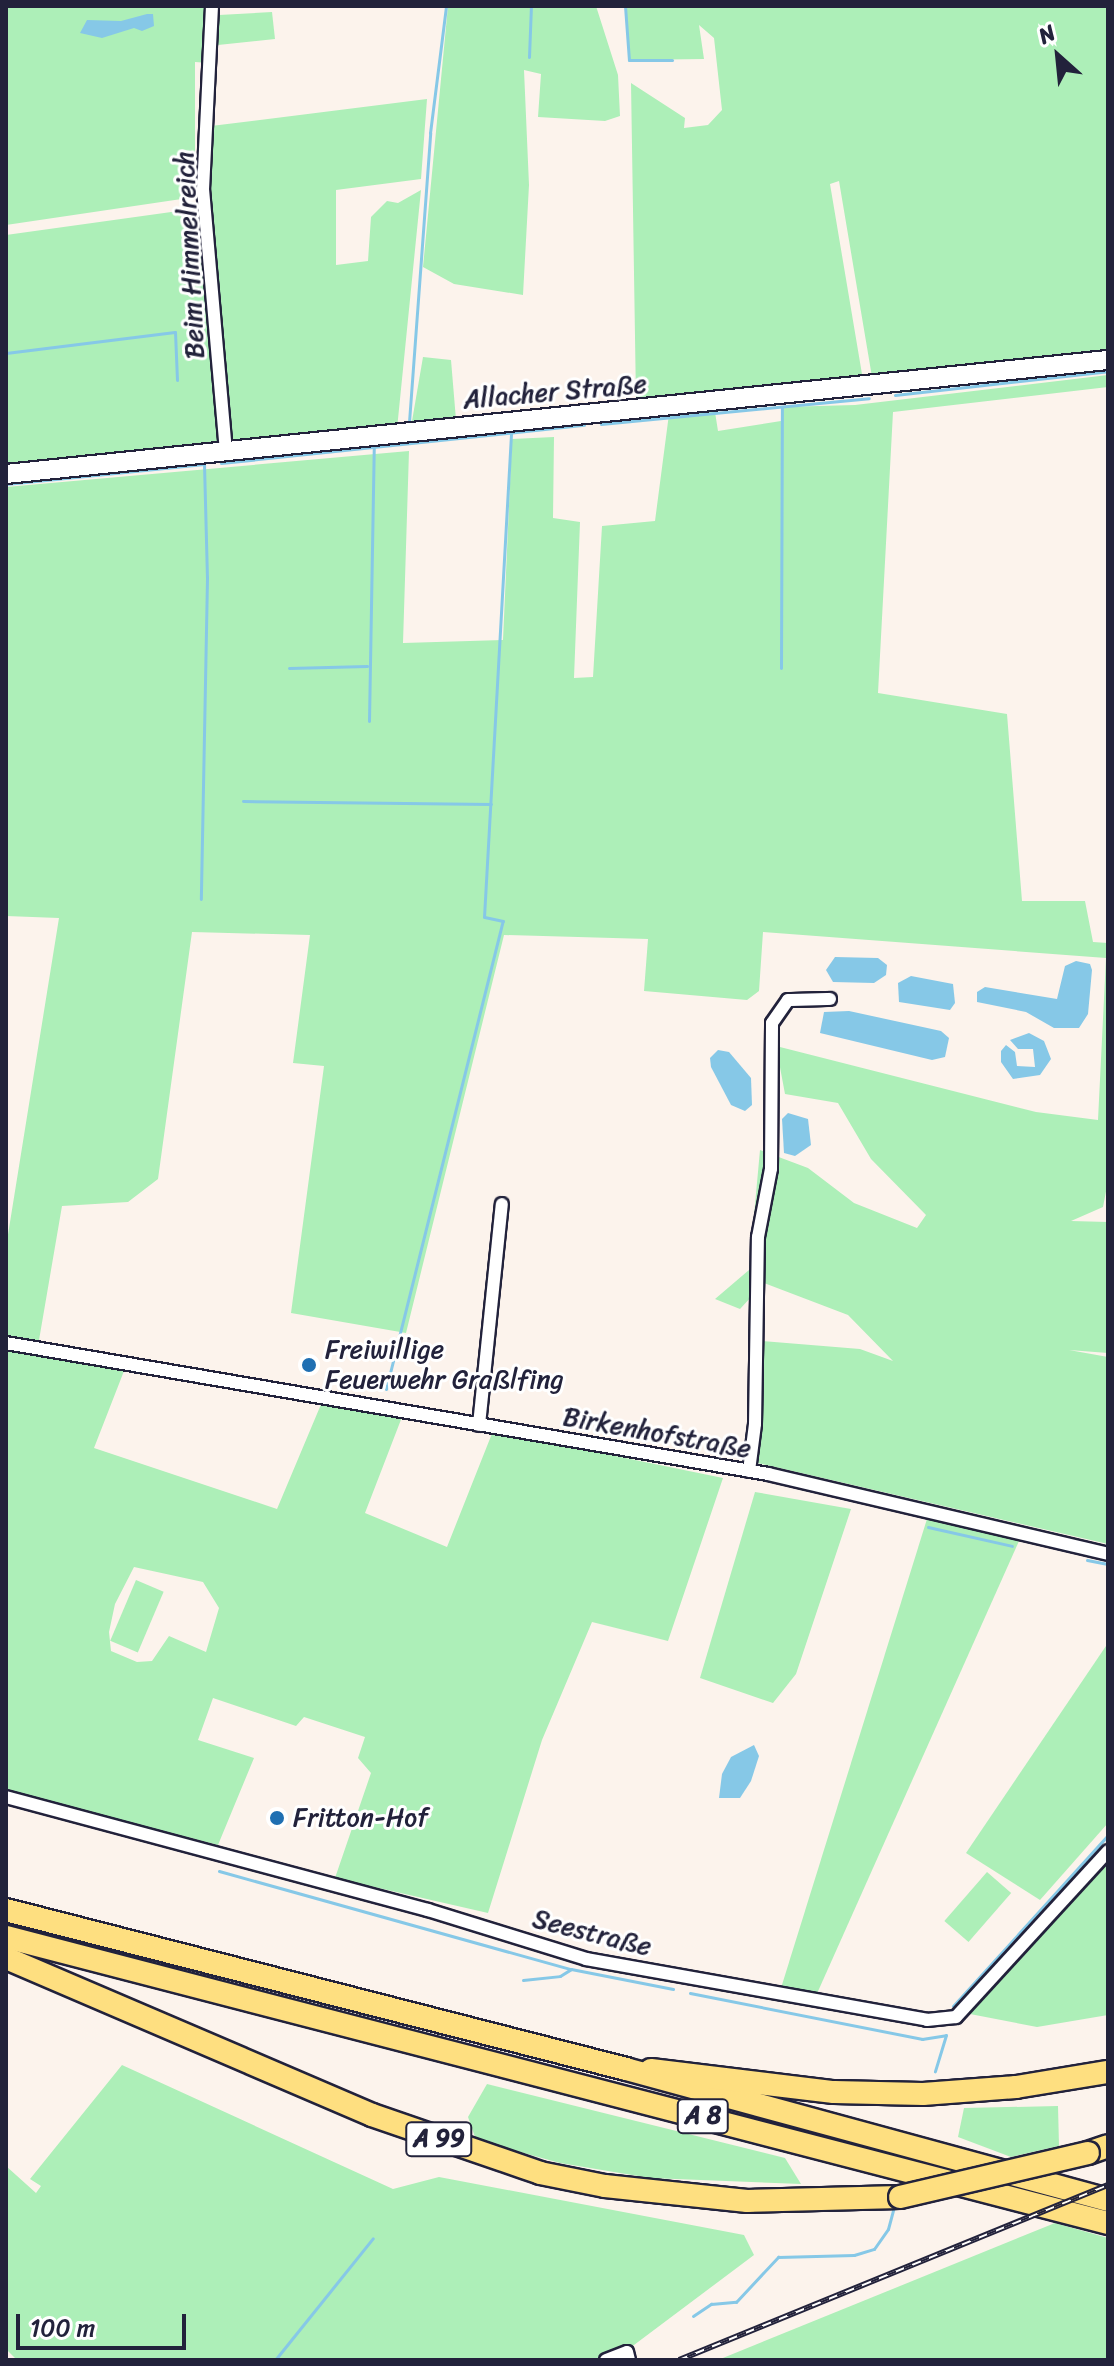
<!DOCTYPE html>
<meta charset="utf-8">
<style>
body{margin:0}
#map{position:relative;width:1114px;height:2366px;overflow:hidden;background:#fcf3ec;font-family:Sriracha,sans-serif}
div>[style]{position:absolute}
.green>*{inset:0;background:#adefb8;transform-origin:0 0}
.water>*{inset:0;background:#86c8e7}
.stream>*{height:3px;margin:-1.5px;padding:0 1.5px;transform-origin:1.5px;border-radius:1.5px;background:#86c8e7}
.roads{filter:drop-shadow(2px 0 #22223b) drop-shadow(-2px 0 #22223b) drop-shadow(0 2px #22223b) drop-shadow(0 -2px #22223b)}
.street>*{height:12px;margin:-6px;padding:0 6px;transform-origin:6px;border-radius:6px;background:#fff}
.secondary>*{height:18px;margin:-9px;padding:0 9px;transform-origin:9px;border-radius:9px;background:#fff}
.highway>*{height:22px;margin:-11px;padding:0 11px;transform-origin:11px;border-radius:11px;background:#fedf80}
.rail>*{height:6px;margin-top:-3px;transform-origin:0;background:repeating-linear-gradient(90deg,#fff 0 9px,#22223b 0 18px);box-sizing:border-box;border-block:2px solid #22223b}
.bridges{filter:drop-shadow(2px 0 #22223b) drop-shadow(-2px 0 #22223b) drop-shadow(0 2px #22223b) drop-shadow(0 -2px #22223b)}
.highway-bridge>*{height:22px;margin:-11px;padding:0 11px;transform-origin:11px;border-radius:11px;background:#fedf80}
.dots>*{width:22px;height:22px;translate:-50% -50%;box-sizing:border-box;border:4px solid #fff;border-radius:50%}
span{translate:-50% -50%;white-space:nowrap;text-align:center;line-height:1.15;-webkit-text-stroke:6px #fff;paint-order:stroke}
.shield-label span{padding:2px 6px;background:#fff;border:2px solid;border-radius:6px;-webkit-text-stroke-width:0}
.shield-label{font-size:24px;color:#22223b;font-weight:700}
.street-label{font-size:26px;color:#22223b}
.poi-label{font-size:26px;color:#22223b}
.left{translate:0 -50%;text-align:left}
.frame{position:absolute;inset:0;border:8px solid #22223b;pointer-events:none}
.north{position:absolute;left:1018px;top:16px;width:80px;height:80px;-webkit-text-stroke:6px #fff;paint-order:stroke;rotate:333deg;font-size:22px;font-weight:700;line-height:32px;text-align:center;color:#22223b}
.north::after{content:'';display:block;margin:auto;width:28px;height:36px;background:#22223b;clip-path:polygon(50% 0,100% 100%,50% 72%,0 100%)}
.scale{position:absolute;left:16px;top:2314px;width:170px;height:36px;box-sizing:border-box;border:4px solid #22223b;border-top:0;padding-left:10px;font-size:24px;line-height:28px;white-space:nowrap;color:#22223b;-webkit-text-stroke:6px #fff;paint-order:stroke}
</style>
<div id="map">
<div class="green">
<div style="clip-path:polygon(6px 6px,210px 6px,209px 63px,195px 62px,195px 197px,6px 225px)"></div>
<div style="clip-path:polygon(448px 6px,596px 6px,618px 75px,620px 116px,605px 121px,538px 117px,541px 74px,524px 70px,529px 185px,523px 295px,454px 284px,423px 267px)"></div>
<div style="clip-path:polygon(626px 6px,1108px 6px,1108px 354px,872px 377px,839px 181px,830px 184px,863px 380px,636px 400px,631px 83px,685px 118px,684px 128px,708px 125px,722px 110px,714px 38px,699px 25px,704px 59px,629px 60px)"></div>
<div style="clip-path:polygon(272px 12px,275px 39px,218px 45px,219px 15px)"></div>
<div style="clip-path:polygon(427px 99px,421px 179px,336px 190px,336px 265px,368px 261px,371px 217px,387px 201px,398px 203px,421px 190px,397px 429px,233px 443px,208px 187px,211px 126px)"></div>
<div style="clip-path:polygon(200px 208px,220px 445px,6px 470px,6px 235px)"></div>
<div style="clip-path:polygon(423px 357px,451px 360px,456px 420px,411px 427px)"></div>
<div style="clip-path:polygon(1108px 375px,1108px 387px,893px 412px,878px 693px,1007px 714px,1022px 901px,1085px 901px,1093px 942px,1108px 943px,1108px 1181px,1103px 1207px,1071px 1221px,1108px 1222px,1108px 1353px,1069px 1350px,1108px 1357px,1108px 1544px,753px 1462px,761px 1341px,860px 1349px,893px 1361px,848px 1315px,764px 1283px,740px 1309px,715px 1299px,749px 1270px,760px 1150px,808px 1168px,854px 1203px,917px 1228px,926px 1215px,871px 1159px,838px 1103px,785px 1094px,776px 1046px,1036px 1112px,1098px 1120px,1106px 958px,763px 932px,759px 991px,747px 1000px,644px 991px,648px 939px,504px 935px,406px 1333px,291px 1313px,324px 1066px,293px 1063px,310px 935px,192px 932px,158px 1179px,128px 1202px,62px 1206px,38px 1346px,6px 1340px,6px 1247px,59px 918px,6px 916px,6px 487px,409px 451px,403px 643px,503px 640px,512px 439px,554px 437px,553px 518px,580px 522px,574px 678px,593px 677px,602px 526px,655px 521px,669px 414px,715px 412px,718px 431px,781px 421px,782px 407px,855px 405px)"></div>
<div style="clip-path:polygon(evenodd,6px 1347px,124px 1371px,94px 1448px,277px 1509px,322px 1402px,402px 1417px,365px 1513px,447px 1547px,493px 1431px,723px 1478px,668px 1641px,592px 1622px,542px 1740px,488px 1913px,335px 1878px,371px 1773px,358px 1758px,365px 1737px,304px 1717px,296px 1726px,213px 1698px,198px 1740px,254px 1758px,218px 1845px,6px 1791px,6px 1347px,134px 1567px,203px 1582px,219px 1608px,206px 1652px,169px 1636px,152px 1661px,137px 1662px,111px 1651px,109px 1632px,115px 1604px,134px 1567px)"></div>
<div style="clip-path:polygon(755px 1492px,851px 1509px,796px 1674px,773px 1703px,700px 1678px)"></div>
<div style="clip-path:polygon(927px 1519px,1019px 1541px,815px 1998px,781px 1988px)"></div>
<div style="left:136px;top:1580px;width:30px;height:66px;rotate:23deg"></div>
<div style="clip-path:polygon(1108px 1643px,1108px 1823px,1040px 1900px,966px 1853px)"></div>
<div style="clip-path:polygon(1108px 1861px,1108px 2015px,1037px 2027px,970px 2014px)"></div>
<div style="left:987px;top:1872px;width:32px;height:65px;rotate:41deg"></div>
<div style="clip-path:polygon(122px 2065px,393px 2189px,439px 2177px,744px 2235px,754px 2255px,634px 2345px,595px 2360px,17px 2360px,6px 2349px,6px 2166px,36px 2193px,41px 2186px,30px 2179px)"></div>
<div style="clip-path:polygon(487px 2084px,785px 2158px,801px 2184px,650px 2178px,560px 2163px,476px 2140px,468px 2117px)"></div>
<div style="clip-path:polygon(1058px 2106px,1059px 2146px,1011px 2157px,958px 2137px,964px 2108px)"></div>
<div style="clip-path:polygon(1055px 2223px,1108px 2238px,1108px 2360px,718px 2360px)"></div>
</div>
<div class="water">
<div style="clip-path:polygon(147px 14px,153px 14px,154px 26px,142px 31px,134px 28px,102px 38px,80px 33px,87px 20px,121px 21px)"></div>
<div style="clip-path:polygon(835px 957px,878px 958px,887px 965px,886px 975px,874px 983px,833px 982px,826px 970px)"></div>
<div style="clip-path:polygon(1076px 961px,1090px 964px,1092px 970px,1088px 1014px,1079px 1028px,1054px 1028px,1026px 1012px,977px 1002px,977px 992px,985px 987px,1057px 999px,1065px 966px)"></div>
<div style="clip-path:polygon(911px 976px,953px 984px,955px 1003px,950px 1010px,899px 1002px,898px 983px)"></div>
<div style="clip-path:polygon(849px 1011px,941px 1031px,949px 1038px,945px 1057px,932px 1060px,820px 1033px,824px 1012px)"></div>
<div style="clip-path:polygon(1029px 1033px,1044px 1041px,1051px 1059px,1040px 1075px,1013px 1079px,1001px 1062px,1001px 1051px,1006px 1045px,1015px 1052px,1017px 1066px,1035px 1067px,1033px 1049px,1018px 1049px,1010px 1040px)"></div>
<div style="clip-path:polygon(718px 1050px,729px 1052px,751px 1078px,752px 1105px,745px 1111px,731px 1105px,711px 1067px,710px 1058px)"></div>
<div style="clip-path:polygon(788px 1113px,808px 1119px,811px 1145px,795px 1156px,784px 1153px,782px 1119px)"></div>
<div style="clip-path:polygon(754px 1745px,759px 1756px,751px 1781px,740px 1798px,719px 1798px,722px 1774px,731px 1757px)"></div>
</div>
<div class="stream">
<div style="left:625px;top:6px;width:54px;rotate:85.8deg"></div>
<div style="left:629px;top:60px;width:43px"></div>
<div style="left:529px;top:57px;width:51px;rotate:-87.8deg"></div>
<div style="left:6px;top:353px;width:170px;rotate:-7.1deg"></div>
<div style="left:175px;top:332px;width:48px;rotate:87.6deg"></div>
<div style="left:895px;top:395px;width:214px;rotate:-6.4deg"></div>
<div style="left:409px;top:422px;width:290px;rotate:-85.8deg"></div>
<div style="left:430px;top:133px;width:128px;rotate:-82.8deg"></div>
<div style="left:601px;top:424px;width:269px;rotate:-5.5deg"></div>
<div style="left:221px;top:463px;width:365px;rotate:-6deg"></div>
<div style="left:6px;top:484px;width:199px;rotate:-5.8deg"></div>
<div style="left:204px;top:464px;width:114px;rotate:88.5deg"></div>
<div style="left:207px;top:578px;width:321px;rotate:91.1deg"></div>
<div style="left:289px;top:668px;width:78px;rotate:-1.5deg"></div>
<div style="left:781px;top:668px;width:260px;rotate:-89.8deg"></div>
<div style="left:369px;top:721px;width:274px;rotate:-89deg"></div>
<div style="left:243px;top:801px;width:248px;rotate:0.7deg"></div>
<div style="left:386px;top:1389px;width:482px;rotate:-76deg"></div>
<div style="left:503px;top:921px;width:19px;rotate:-168deg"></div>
<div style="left:484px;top:917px;width:486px;rotate:-86.8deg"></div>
<div style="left:928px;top:1527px;width:86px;rotate:12.7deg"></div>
<div style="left:1087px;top:1560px;width:21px;rotate:11deg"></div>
<div style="left:219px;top:1871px;width:365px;rotate:15.6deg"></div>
<div style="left:523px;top:1980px;width:37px;rotate:-6deg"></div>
<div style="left:560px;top:1976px;width:13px;rotate:-32deg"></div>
<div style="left:571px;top:1969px;width:104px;rotate:11.1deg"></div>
<div style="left:690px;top:1993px;width:237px;rotate:11.2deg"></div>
<div style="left:922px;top:2039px;width:24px;rotate:-9deg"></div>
<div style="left:946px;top:2035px;width:38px;rotate:107deg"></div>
<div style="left:953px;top:2006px;width:231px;rotate:-47.8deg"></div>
<div style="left:693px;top:2316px;width:22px;rotate:-34deg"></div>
<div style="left:711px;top:2304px;width:25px;rotate:-5deg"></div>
<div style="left:736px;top:2302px;width:62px;rotate:-47deg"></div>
<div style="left:778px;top:2257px;width:76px;rotate:-1.5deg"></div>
<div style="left:854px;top:2255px;width:21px;rotate:-17deg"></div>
<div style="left:874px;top:2249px;width:24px;rotate:-55deg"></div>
<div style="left:888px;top:2229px;width:20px;rotate:-75deg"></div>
<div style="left:275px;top:2360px;width:156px;rotate:-51.2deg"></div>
</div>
<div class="roads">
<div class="street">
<div style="left:212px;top:6px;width:183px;rotate:92.8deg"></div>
<div style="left:203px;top:189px;width:264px;rotate:85deg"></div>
<div style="left:6px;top:1343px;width:773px;rotate:9.75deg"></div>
<div style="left:768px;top:1474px;width:349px;rotate:13.2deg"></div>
<div style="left:479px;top:1425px;width:222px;rotate:-84.1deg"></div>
<div style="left:749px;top:1471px;width:47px;rotate:-82.7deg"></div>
<div style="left:755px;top:1424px;width:187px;rotate:-89.1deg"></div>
<div style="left:758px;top:1237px;width:69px;rotate:-79.2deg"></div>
<div style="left:771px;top:1169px;width:146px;rotate:-89.6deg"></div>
<div style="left:772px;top:1023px;width:28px;rotate:-55deg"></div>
<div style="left:788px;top:1000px;width:42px;rotate:-1.4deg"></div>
<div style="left:6px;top:1797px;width:437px;rotate:15deg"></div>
<div style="left:428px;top:1910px;width:165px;rotate:17.2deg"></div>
<div style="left:586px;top:1959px;width:346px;rotate:10.1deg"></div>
<div style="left:927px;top:2020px;width:29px;rotate:-6deg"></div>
<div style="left:956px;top:2017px;width:225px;rotate:-47.5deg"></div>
<div style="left:606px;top:2360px;width:22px;rotate:-21deg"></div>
<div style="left:627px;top:2352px;width:8px;rotate:76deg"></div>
</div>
<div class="secondary">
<div style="left:6px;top:474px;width:1108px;rotate:-5.91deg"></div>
</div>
<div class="highway">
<div style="left:6px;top:1910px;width:640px;rotate:14.38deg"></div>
<div style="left:626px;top:2069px;width:499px;rotate:15.2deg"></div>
<div style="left:6px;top:1937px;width:1139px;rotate:14.55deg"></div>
<div style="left:6px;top:1958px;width:398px;rotate:23.2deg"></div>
<div style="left:372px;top:2115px;width:178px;rotate:19deg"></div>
<div style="left:540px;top:2173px;width:66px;rotate:11.3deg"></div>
<div style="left:605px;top:2186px;width:143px;rotate:6deg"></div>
<div style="left:747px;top:2201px;width:153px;rotate:-1.5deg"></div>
<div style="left:651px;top:2070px;width:184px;rotate:6.9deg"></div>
<div style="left:834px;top:2092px;width:89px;rotate:1.3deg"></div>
<div style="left:923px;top:2094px;width:93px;rotate:-4.3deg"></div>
<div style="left:1016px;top:2087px;width:93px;rotate:-9.3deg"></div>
<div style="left:1088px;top:2153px;width:21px;rotate:-19deg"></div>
</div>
</div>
<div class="rail">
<div style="left:679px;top:2360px;width:463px;rotate:-22.2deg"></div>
</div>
<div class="bridges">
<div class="highway-bridge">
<div style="left:900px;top:2197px;width:193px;rotate:-13.2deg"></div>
</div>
</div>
<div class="dots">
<div style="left:309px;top:1365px;background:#1f6fb2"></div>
<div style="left:277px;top:1818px;background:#1f6fb2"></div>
</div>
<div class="shield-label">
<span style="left:703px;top:2116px">A 8</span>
<span style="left:439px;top:2139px">A 99</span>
</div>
<div class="street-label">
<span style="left:190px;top:255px;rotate:-93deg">Beim Himmelreich</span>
<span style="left:555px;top:392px;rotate:-5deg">Allacher Straße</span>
<span style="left:657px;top:1433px;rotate:10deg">Birkenhofstraße</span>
<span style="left:592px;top:1933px;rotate:14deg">Seestraße</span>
</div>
<div class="poi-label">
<span class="left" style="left:325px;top:1365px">Freiwillige<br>Feuerwehr Graßlfing</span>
<span class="left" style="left:293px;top:1818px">Fritton-Hof</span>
</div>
<div class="frame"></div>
<div class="north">N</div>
<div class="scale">100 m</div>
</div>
